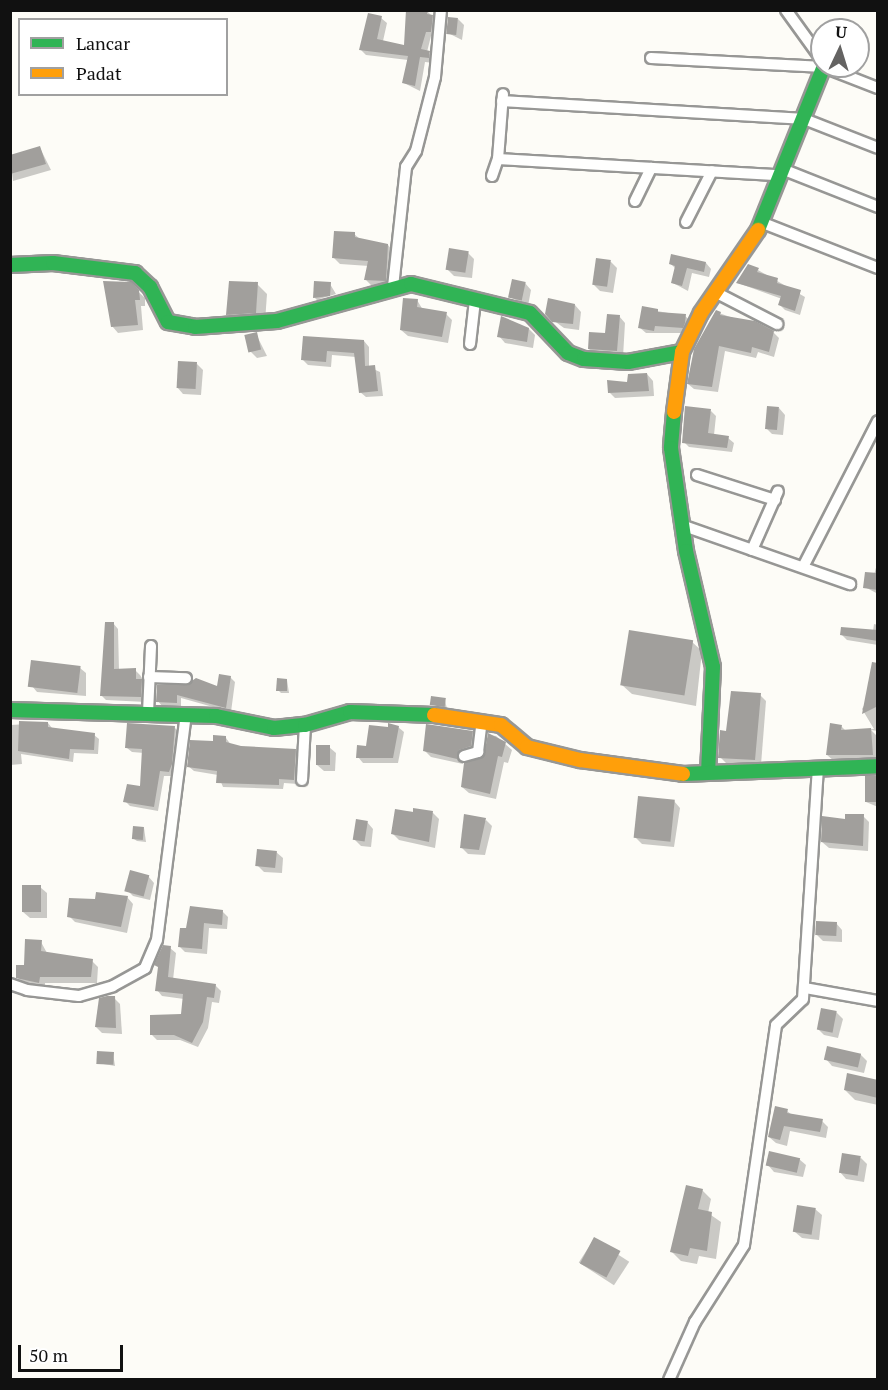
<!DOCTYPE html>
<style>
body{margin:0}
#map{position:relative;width:888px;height:1390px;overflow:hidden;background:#fdfcf7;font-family:"PT Serif",serif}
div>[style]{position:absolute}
.shadow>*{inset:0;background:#0003;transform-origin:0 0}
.building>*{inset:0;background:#a19f9c;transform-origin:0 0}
.roads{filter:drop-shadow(2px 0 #979795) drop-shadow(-2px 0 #979795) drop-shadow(0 2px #979795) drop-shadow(0 -2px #979795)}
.street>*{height:10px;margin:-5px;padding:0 5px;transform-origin:5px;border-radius:5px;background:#fffffe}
.fast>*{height:14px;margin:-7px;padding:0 7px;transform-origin:7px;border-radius:7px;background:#30b455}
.slow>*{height:14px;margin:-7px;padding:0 7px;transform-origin:7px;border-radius:7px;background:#ff9f0a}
span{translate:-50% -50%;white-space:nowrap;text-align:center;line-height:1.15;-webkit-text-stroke:6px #fff;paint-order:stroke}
.frame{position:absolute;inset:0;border:12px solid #111;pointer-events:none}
.legend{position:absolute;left:18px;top:18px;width:210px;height:78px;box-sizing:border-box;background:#fff;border:2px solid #a0a0a0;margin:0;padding:8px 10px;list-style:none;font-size:18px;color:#111}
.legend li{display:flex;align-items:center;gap:12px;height:30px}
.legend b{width:30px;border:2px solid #a0a0a0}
.north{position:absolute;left:810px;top:18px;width:60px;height:60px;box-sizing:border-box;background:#fff;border:2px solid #a0a0a0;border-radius:50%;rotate:4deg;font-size:16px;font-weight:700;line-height:24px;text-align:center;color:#111}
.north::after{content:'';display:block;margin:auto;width:21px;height:27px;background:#646362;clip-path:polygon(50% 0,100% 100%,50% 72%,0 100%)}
.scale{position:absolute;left:18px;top:1345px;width:105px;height:27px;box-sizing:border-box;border:3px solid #111;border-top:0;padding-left:8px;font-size:18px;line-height:21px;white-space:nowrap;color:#111;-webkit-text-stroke:4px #fff;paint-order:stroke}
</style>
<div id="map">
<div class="shadow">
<div style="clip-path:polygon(427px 11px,438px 22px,436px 37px,431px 36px,427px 52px,435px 58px,434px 63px,425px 62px,420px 91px,404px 83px,408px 60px,366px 55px,361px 50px,381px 18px,387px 23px,383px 41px,405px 47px)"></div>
<div style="clip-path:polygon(458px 19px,464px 25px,462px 40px,448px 33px)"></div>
<div style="clip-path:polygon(40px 148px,51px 170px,13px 181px,10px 157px)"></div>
<div style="clip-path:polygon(354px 234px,360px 239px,388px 245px,394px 252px,389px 287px,372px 286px,366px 280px,369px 266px,340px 264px,333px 257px)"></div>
<div style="clip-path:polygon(468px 253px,474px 259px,472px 278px,454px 276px,447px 269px)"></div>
<div style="clip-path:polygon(598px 260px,611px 262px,617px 268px,613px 293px,600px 291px,593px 284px)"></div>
<div style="clip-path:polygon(706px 263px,711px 269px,709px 277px,692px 273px,688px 291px,673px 283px,676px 269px,671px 264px)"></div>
<div style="clip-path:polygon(758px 270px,805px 297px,800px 315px,785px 310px,780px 305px,782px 299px,738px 283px)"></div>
<div style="clip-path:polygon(525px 283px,531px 290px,528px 306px,510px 297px)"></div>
<div style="clip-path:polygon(130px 284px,145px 298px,145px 306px,141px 306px,143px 330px,118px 333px,112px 326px)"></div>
<div style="clip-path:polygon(257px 284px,267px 294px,265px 322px,238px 324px,228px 314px)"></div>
<div style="clip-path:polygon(330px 284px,336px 294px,319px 299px,336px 297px,320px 303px,314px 297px)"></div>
<div style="clip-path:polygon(417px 300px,423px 310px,446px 314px,452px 320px,448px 343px,408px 336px,401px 330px)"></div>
<div style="clip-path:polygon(575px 305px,581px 312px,579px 330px,564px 328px,553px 320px)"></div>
<div style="clip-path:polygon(657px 311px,685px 316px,692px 322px,689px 333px,646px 333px,639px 327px)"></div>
<div style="clip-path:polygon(716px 312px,773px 332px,779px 338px,774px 357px,758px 352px,756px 358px,725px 351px,718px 392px,694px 389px,688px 384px)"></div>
<div style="clip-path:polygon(619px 316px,625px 323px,623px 357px,595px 355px,589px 349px,607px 335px)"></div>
<div style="clip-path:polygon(529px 329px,535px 335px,533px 348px,505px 343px,499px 336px)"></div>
<div style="clip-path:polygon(256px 334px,267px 356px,257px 358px,251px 352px)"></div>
<div style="clip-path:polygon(304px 338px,364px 341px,369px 347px,369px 367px,380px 372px,383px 396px,366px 397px,360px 392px,356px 357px,332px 355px,331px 367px,308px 365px,303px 360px)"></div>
<div style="clip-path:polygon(197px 364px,203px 370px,201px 395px,183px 394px,177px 387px)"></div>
<div style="clip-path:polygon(647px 374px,653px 381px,654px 396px,615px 398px,609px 392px)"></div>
<div style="clip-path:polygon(779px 408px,785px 415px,783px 435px,772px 434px,766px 428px)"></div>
<div style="clip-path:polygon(711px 411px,716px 416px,714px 435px,728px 438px,734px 443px,732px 452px,689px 447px,684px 442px)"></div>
<div style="clip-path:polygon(878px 560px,878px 594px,865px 587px,874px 575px)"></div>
<div style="clip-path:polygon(113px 623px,118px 629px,119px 670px,135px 670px,140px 675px,147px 686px,146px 702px,106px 700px,101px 695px)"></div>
<div style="clip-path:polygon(874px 624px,878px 625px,878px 645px,847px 640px,841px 634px,873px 631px)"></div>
<div style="clip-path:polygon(692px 642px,702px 651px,696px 706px,632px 694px,622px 685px)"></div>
<div style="clip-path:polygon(80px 668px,86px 673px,86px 696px,37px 692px,32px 686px)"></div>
<div style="clip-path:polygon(230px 677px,235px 682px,231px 712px,181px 698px,181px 707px,162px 706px,158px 701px,158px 686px,218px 688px)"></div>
<div style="clip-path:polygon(287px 680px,289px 693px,281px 693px,278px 690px)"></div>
<div style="clip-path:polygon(878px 681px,878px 731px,871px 730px,877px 736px,878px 760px,834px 761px,827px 755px,841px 726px,846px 731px,874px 729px,862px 709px)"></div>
<div style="clip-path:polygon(760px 695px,766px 701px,761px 765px,726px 763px,720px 757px,727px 732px)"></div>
<div style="clip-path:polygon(445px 700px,447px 709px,432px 704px)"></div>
<div style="clip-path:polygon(48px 723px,52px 728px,94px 735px,99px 739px,98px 754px,74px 753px,73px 762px,21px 754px,22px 764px,10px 765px,10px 725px)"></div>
<div style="clip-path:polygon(174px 727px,179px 732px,173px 776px,164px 776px,158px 811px,130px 806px,125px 801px,141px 788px,144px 753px,132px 752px,127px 748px)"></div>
<div style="clip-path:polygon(398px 727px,404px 732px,398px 763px,363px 763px,358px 757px,389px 729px)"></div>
<div style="clip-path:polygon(472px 732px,478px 738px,477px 752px,465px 756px,463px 764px,431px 757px,425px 751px)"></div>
<div style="clip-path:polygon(489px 735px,496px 736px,512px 750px,508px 763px,504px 762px,496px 799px,469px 793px,462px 787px,484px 758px)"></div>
<div style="clip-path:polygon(226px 738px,231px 745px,241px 747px,295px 750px,300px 756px,298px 784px,284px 783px,283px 789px,223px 787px,218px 775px,194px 771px,188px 766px)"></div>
<div style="clip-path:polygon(329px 747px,336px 753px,335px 771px,324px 771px,317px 765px)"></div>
<div style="clip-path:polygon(866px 778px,878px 778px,878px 807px,866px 802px)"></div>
<div style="clip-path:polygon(674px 801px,680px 808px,674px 847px,642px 844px,636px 838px)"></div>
<div style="clip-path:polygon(397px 811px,433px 813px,439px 819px,435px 848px,399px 840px,393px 834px)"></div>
<div style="clip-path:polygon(863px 816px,869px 822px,868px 851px,829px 848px,822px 842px,847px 821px)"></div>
<div style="clip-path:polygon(486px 820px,492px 826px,485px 855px,468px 854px,462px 848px)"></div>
<div style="clip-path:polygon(367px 822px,373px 829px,371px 847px,361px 846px,355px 840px)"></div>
<div style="clip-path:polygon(144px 828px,146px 842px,137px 841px,134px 839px)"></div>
<div style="clip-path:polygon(276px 852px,283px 858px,282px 873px,264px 872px,258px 866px)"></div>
<div style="clip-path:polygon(148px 876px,154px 883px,150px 900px,133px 896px,127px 890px)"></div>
<div style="clip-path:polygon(40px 887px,47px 893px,47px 918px,30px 918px,23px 912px)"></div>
<div style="clip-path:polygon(127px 897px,133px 904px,127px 933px,75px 922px,69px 916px,96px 900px)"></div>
<div style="clip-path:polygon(222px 911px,228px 917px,227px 929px,209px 928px,207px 954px,185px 952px,180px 947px,187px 930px)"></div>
<div style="clip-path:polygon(836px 923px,842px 930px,842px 942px,823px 941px,817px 935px)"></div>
<div style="clip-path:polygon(41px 942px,47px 953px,92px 961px,98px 967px,97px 983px,45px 983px,45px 989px,23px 984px,17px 977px)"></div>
<div style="clip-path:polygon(170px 948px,176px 953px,173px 980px,215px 985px,221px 991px,219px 1003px,212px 1002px,208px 1028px,198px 1047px,180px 1040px,157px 1040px,152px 1035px,182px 1015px,184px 999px,162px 996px,157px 990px)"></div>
<div style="clip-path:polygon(114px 998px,120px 1004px,122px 1034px,102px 1033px,96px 1027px)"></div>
<div style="clip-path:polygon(836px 1012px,843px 1019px,838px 1038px,824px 1035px,818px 1029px)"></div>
<div style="clip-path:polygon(113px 1053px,115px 1066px,98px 1063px)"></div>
<div style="clip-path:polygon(861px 1055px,867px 1061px,864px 1073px,832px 1066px,826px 1059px)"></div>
<div style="clip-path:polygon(878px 1081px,878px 1105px,855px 1100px,845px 1090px)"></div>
<div style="clip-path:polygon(787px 1111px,792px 1115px,822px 1121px,828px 1127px,826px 1138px,790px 1131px,787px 1146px,776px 1143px,769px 1137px)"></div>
<div style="clip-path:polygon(861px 1158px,867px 1164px,864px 1182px,846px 1179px,840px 1172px)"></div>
<div style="clip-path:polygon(799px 1159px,806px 1165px,803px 1177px,774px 1172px,768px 1165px)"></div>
<div style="clip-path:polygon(702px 1190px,711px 1199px,708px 1213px,721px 1222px,716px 1259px,699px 1256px,697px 1264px,681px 1261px,672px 1252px)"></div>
<div style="clip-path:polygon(815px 1209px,822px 1215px,819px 1240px,802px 1238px,795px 1232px)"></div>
<div style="left:594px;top:1239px;width:42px;height:28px;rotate:33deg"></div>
</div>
<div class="building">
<div style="clip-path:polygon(406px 10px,428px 10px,427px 14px,433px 15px,431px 32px,426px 32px,421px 49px,430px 51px,429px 58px,420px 57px,415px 86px,402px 83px,408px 56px,359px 50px,368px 13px,382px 16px,377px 39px,404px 45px)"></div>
<div style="left:448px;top:17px;width:10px;height:17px;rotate:6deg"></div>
<div style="clip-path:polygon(40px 146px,46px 164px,10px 174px,10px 155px)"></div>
<div style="clip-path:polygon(334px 231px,355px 232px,355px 237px,388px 244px,386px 281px,364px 280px,368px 261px,332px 258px)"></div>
<div style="left:449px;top:248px;width:20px;height:22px;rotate:9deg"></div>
<div style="clip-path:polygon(671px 254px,706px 262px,704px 272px,687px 268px,682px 286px,671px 283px,675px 266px,669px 264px)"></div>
<div style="left:596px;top:258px;width:15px;height:27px;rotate:8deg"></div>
<div style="clip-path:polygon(748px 264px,759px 268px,757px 272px,778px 278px,777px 283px,801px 290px,795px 311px,778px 305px,781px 296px,736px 283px)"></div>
<div style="left:512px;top:279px;width:14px;height:19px;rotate:12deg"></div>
<div style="clip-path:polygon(103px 281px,131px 282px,139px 290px,140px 300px,135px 300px,138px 325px,111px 327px)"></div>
<div style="clip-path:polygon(229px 281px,258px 282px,256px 313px,226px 315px)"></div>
<div style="clip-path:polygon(314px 281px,331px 282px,330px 296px,313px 298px)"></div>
<div style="clip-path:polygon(403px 298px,418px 299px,417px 307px,447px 312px,442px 337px,400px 330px)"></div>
<div style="clip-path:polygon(548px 298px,575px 304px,573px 324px,552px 322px,545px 314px)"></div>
<div style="clip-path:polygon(642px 306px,658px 309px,658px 312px,686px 314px,685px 323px,683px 328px,655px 326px,654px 331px,638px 328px)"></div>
<div style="clip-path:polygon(716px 310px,721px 312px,720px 315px,755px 321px,774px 331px,769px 352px,752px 347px,751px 353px,719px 346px,712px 387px,687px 384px,694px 349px)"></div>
<div style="clip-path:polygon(607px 314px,620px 315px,617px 351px,588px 349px,589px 332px,605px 333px)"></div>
<div style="clip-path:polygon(501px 316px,529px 328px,527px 342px,497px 337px)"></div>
<div style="left:257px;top:332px;width:18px;height:13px;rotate:77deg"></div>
<div style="clip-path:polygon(303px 336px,364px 340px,365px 366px,375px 365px,378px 391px,359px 393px,354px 353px,327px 351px,326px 362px,301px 360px)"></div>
<div style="left:178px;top:361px;width:19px;height:27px;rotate:3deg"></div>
<div style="clip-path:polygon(647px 373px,649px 391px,608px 393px,607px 380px,627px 382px,628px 374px)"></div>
<div style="clip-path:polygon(685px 406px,711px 409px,708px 433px,729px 436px,727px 448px,682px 443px)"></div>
<div style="left:767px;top:406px;width:12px;height:23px;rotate:5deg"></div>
<div style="clip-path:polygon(865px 572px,878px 573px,878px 590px,863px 588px)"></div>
<div style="clip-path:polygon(105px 622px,114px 622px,114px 669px,136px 668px,136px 679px,142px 679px,141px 697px,100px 696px)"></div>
<div style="clip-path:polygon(841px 627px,878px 630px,878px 641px,840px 635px)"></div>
<div style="left:629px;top:630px;width:65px;height:56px;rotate:9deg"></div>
<div style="left:31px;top:660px;width:50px;height:27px;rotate:7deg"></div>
<div style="clip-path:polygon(872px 662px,878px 663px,878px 706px,862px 714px)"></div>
<div style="clip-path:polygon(219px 674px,231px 676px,226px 708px,177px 695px,177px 703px,156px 702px,157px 685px,186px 685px,196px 678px,217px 686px)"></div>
<div style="clip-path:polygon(277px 678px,287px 679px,287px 691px,276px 691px)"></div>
<div style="clip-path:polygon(731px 691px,761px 693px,755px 760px,718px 758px,720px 730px,726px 731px)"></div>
<div style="left:431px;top:696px;width:15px;height:9px;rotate:8deg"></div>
<div style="clip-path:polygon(19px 721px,48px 722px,48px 727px,95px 733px,94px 750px,70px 749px,69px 759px,18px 751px)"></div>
<div style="clip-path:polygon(127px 723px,175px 726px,172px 764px,169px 772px,160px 771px,154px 807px,123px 802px,127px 784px,140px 786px,142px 749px,125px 748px)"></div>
<div style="clip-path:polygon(388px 723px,399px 726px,393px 758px,356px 758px,357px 745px,366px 746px,369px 725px,388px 727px)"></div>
<div style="clip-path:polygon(830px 723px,842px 725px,841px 730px,871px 728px,873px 755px,826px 755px)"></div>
<div style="clip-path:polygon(426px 724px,473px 731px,471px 746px,459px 750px,457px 759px,423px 751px)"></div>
<div style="clip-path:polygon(488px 733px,506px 742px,502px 757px,498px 756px,490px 794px,461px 787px,464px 763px,484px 756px)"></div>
<div style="clip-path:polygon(213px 735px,226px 736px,226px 742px,241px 746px,296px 749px,294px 780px,279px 779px,279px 785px,216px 783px,217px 771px,187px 767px,190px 740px,213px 741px)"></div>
<div style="left:316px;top:745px;width:14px;height:20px"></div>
<div style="left:865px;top:776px;width:11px;height:26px"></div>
<div style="left:638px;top:796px;width:37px;height:42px;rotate:6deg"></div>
<div style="clip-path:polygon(413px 808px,433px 811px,429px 842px,391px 834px,395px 809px,413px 812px)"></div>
<div style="clip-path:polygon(464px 814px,486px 818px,479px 850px,460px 848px)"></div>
<div style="clip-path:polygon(845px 814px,864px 814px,863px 846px,821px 842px,822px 816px,845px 819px)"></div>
<div style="left:356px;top:819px;width:12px;height:21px;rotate:9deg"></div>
<div style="left:133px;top:826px;width:11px;height:13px;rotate:5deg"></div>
<div style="left:257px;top:849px;width:20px;height:17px;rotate:6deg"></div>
<div style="left:130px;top:870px;width:20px;height:22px;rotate:15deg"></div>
<div style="left:41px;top:885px;width:27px;height:19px;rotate:90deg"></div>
<div style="clip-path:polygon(96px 892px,128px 896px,121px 927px,67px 917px,69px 898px,95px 899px)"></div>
<div style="clip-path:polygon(190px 906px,223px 910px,222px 925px,204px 923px,202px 949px,178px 947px,180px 928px,186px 928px)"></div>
<div style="left:816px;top:921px;width:21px;height:14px;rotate:3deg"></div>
<div style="clip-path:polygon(25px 939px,42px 940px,41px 951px,93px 959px,91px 977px,40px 977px,39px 983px,16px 978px,16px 965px,24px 965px)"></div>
<div style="clip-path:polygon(163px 945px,171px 946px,168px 977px,216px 984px,214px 998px,207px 997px,203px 1022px,192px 1043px,174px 1035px,150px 1035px,150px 1015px,181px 1014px,183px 994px,155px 991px,158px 967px,154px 965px)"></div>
<div style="clip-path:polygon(107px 996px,115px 996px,116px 1028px,95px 1027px,99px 998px)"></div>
<div style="left:821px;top:1008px;width:16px;height:22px;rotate:11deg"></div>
<div style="left:827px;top:1046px;width:35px;height:14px;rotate:13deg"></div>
<div style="left:97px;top:1051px;width:17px;height:13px;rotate:3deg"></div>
<div style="clip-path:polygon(847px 1073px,878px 1080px,878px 1098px,844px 1090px)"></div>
<div style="clip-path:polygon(775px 1106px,788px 1109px,787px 1113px,823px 1119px,820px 1132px,784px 1126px,780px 1140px,768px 1137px)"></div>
<div style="left:769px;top:1151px;width:32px;height:15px;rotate:13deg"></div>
<div style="left:842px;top:1153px;width:19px;height:20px;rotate:9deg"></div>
<div style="clip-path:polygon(686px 1185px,703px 1189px,698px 1209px,712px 1212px,707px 1251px,690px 1248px,688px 1256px,670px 1252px)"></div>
<div style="left:797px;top:1205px;width:19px;height:27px;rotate:9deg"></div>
<div style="left:594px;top:1237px;width:30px;height:30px;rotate:28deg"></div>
</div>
<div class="roads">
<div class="street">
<div style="left:786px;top:10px;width:62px;rotate:54.2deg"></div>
<div style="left:651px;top:58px;width:173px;rotate:3deg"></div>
<div style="left:824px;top:67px;width:58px;rotate:21.3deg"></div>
<div style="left:502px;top:101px;width:303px;rotate:3.4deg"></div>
<div style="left:804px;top:119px;width:79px;rotate:21.4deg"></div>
<div style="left:498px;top:159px;width:281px;rotate:3.3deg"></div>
<div style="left:782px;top:169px;width:103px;rotate:21.6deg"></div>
<div style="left:492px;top:176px;width:18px;rotate:-71deg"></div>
<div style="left:498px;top:159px;width:65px;rotate:-85.6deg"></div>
<div style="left:635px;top:201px;width:37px;rotate:-64deg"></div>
<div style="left:686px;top:222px;width:57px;rotate:-63deg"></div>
<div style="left:763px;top:223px;width:123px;rotate:21.4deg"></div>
<div style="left:393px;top:287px;width:121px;rotate:-83.8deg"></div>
<div style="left:406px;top:167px;width:19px;rotate:-58deg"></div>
<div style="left:416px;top:151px;width:76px;rotate:-75.6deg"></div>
<div style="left:435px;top:77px;width:67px;rotate:-84.9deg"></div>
<div style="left:717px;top:293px;width:68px;rotate:27.3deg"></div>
<div style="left:470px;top:344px;width:44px;rotate:-83.5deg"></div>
<div style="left:697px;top:475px;width:82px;rotate:17.8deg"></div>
<div style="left:687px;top:527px;width:173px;rotate:19.3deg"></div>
<div style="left:752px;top:550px;width:64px;rotate:-66.2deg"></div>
<div style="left:803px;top:567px;width:164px;rotate:-62.8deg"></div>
<div style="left:149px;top:677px;width:37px;rotate:2deg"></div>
<div style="left:148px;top:713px;width:67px;rotate:-87.4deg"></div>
<div style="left:464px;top:756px;width:15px;rotate:-16deg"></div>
<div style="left:478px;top:752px;width:31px;rotate:-83deg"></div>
<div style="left:302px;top:780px;width:55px;rotate:-86.9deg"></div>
<div style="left:10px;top:984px;width:18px;rotate:19deg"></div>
<div style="left:27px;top:990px;width:52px;rotate:6.6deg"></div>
<div style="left:79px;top:996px;width:35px;rotate:-16deg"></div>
<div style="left:113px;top:986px;width:37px;rotate:-29deg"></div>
<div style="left:145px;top:968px;width:30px;rotate:-67deg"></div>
<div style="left:157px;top:940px;width:227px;rotate:-82.7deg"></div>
<div style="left:805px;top:988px;width:74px;rotate:10.1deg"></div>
<div style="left:669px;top:1380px;width:64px;rotate:-65.9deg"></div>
<div style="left:695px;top:1322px;width:91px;rotate:-57.5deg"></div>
<div style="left:744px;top:1245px;width:222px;rotate:-81.7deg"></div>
<div style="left:776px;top:1025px;width:37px;rotate:-44deg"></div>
<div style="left:803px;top:999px;width:230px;rotate:-86.3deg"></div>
</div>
<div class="fast">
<div style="left:758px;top:230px;width:177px;rotate:-68.1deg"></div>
<div style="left:10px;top:265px;width:43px;rotate:-2.7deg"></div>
<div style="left:53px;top:263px;width:83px;rotate:7deg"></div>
<div style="left:135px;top:273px;width:21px;rotate:43deg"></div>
<div style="left:150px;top:287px;width:39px;rotate:63deg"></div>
<div style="left:168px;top:322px;width:27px;rotate:10deg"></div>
<div style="left:195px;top:327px;width:82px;rotate:-4.2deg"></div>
<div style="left:277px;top:321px;width:139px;rotate:-15.4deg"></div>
<div style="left:411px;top:284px;width:122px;rotate:13.7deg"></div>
<div style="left:530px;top:313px;width:55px;rotate:46.5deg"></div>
<div style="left:568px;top:353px;width:17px;rotate:21deg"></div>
<div style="left:584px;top:359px;width:44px;rotate:3.9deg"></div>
<div style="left:628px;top:362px;width:55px;rotate:-10.5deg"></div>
<div style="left:674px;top:412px;width:36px;rotate:95deg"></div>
<div style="left:671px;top:448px;width:104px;rotate:81.7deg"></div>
<div style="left:686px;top:551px;width:119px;rotate:76.9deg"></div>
<div style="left:713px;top:667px;width:105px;rotate:92.7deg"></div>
<div style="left:10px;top:710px;width:206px;rotate:1.7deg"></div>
<div style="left:216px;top:716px;width:59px;rotate:11.7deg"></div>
<div style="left:274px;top:728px;width:31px;rotate:-6deg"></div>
<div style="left:305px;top:725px;width:47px;rotate:-16.1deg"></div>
<div style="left:350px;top:712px;width:84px;rotate:2deg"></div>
<div style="left:683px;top:774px;width:195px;rotate:-2.3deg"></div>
</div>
<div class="slow">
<div style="left:674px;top:412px;width:61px;rotate:-82.4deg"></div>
<div style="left:682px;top:352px;width:43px;rotate:-64deg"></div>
<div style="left:701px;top:313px;width:101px;rotate:-55.5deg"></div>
<div style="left:434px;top:715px;width:68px;rotate:8.5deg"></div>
<div style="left:501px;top:725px;width:34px;rotate:40deg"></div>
<div style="left:527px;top:747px;width:55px;rotate:13.8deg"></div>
<div style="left:580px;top:760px;width:104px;rotate:7.7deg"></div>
</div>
</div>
<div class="frame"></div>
<ul class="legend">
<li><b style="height:8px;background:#30b455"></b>Lancar</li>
<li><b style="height:8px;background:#ff9f0a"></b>Padat</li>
</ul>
<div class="north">U</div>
<div class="scale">50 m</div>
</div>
